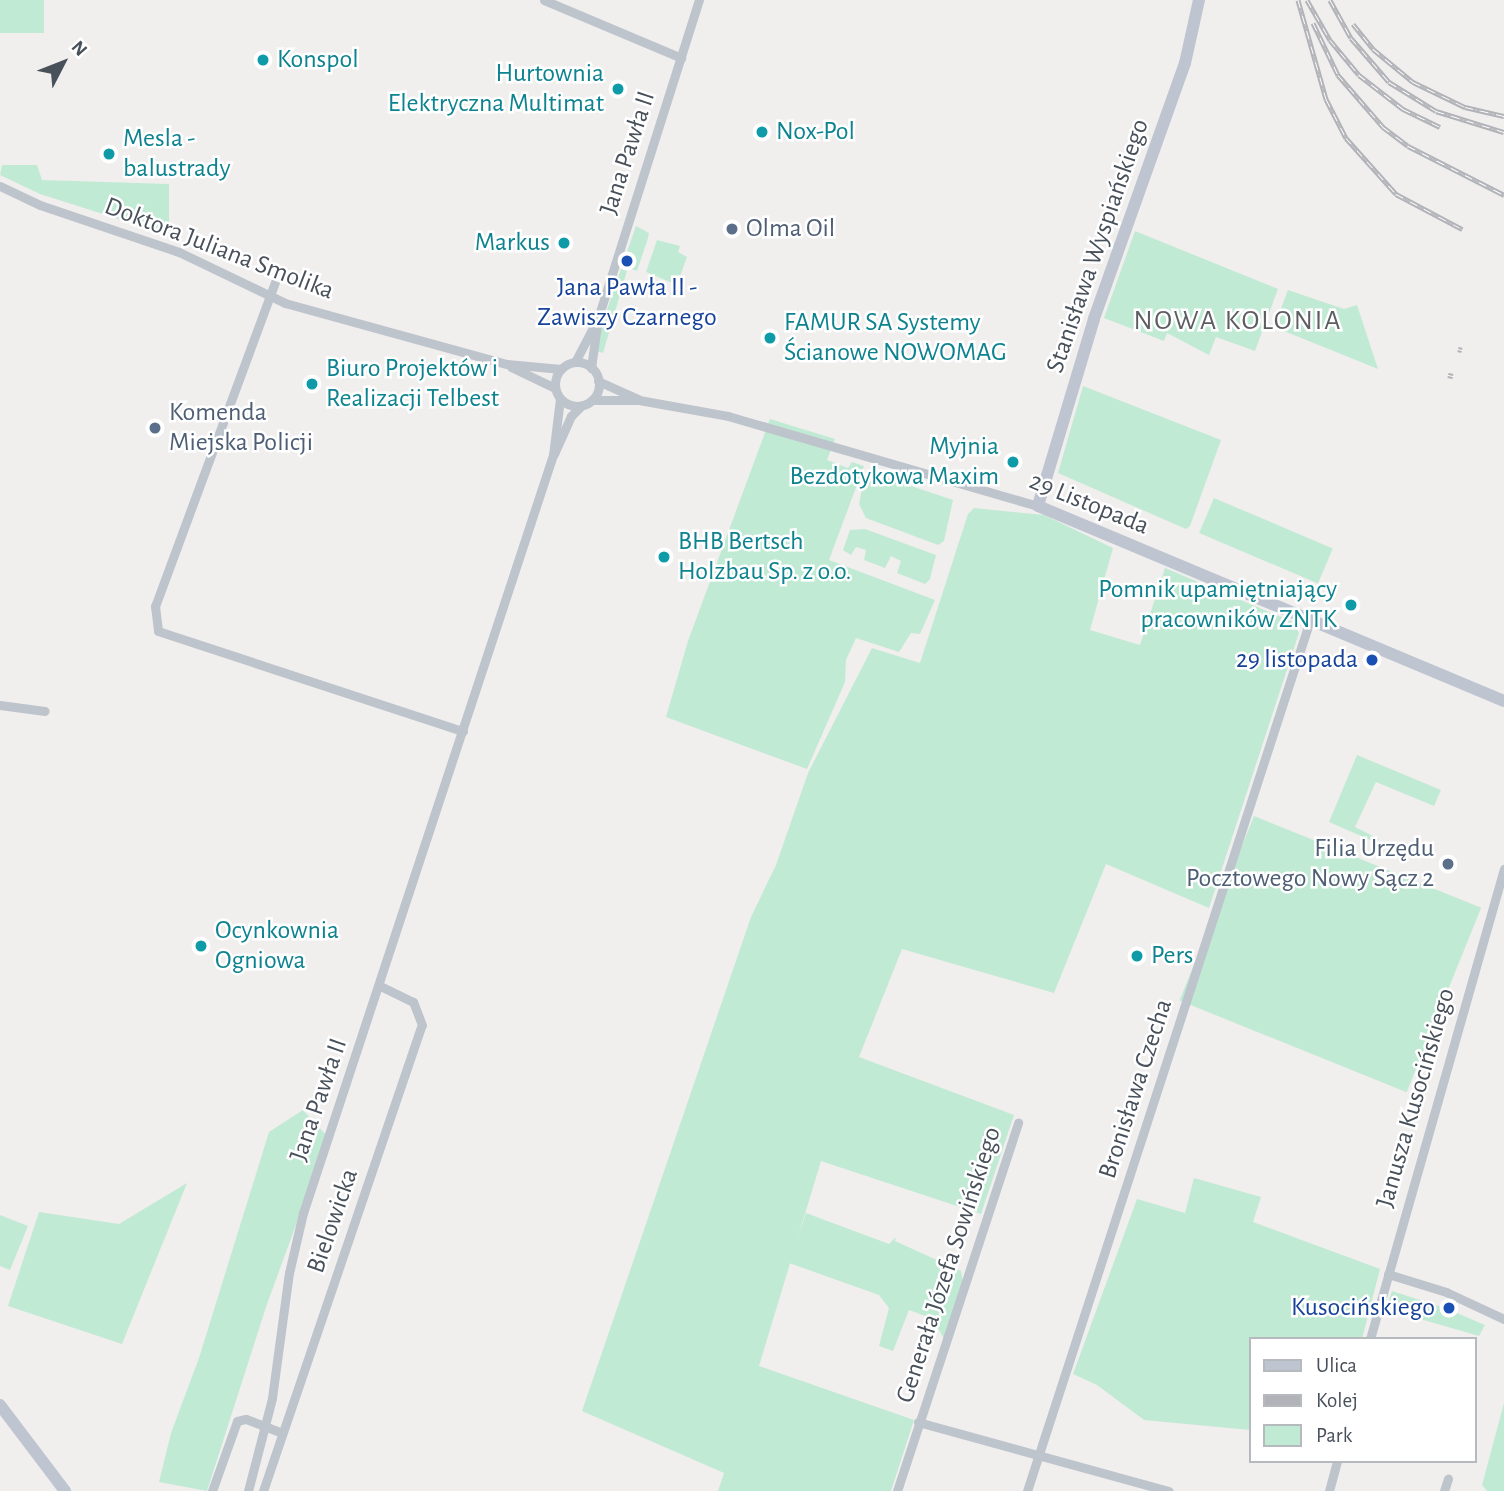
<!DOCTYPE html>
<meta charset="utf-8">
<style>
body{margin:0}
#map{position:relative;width:1504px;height:1491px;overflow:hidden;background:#f1eeee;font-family:"Alegreya Sans",sans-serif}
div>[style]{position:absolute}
.green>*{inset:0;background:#c1ead4;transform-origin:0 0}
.street>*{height:9px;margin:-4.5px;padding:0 4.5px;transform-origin:4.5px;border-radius:4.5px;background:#bec4cc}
.street>.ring{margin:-4.5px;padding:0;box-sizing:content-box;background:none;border:9px solid #bec4cc;border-radius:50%}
.secondary>*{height:12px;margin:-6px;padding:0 6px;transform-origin:6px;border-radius:6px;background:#bec5d0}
.rail>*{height:5px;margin-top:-2.5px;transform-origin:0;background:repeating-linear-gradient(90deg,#fff 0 8px,#b1b3b8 0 16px);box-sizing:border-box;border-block:2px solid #b1b3b8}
.dots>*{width:19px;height:19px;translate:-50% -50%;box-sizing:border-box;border:4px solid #fff;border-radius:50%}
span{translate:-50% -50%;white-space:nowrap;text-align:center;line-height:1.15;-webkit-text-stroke:5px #fff;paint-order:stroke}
.culture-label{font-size:26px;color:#0d838f}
.left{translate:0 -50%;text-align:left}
.right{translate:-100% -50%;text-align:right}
.street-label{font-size:26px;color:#48505a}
.service-label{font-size:26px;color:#4e5e75}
.transit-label{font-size:26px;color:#164399}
.neighbourhood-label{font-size:28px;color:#5c5e62;letter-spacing:2px}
.legend{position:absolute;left:1249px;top:1337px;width:228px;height:126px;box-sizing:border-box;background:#fff;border:2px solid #b6b9bd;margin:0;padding:9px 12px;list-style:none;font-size:21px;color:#48505a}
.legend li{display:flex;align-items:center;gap:14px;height:35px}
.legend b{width:35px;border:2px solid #b6b9bd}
.north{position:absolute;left:28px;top:28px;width:70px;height:70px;-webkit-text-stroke:5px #fff;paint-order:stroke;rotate:48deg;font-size:19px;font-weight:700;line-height:28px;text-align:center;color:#48505a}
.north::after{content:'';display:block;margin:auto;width:24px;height:32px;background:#48505a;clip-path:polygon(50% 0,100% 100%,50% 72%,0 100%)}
</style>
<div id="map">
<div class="green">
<div style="left:0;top:0;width:44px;height:33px"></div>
<div style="clip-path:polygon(2px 165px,37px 165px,42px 180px,169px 184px,169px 235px,40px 194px,0 175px)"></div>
<div style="clip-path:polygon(636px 226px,649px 233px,648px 238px,637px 271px,628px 267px,603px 353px,593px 350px)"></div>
<div style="clip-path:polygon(1135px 231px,1278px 289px,1255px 351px,1216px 337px,1209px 355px,1167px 333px,1164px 341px,1104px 318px)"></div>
<div style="clip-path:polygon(657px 240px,680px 246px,678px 252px,687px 257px,677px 285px,646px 272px)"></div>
<div style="clip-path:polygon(1288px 290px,1344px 309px,1357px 305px,1378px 369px,1274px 327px)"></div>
<div style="clip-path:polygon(1083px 386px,1221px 440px,1190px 526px,1186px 529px,1058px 473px)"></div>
<div style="clip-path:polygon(770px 419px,835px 439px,827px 460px,848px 468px,852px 462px,864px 466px,829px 560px,935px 600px,920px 634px,911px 633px,899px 652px,856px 638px,846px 660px,845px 682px,807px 769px,666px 717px,688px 641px)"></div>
<div style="clip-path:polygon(878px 475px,953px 500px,944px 541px,938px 545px,866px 518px,859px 504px,862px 489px)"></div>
<div style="left:1214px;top:498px;width:129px;height:38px;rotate:23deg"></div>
<div style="clip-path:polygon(974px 508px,1044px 515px,1113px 548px,1090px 630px,1140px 645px,1165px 568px,1293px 622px,1299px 633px,1209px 908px,1106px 864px,1054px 993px,902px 949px,859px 1057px,1014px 1115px,981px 1214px,821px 1161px,759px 1366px,914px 1420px,891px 1491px,718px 1491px,724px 1473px,582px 1411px,751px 917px,776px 865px,808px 773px,872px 648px,920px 663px,968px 514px)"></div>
<div style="clip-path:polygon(865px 529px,936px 555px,930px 579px,925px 584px,897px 573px,901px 561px,891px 556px,885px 568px,864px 560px,866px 550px,856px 547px,851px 555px,843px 550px,850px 530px)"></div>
<div style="clip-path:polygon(1357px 755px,1441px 790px,1434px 806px,1376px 782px,1355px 827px,1379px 839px,1377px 843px,1329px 822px)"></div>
<div style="left:1254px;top:816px;width:245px;height:199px;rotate:22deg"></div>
<div style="clip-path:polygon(303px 1110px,328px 1137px,266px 1307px,207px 1491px,159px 1482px,171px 1433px,199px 1358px,269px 1132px)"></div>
<div style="clip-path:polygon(1194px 1178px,1261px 1197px,1253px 1222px,1380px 1269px,1362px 1339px,1250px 1339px,1250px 1430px,1144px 1420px,1097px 1385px,1073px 1374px,1137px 1199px,1185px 1213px)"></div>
<div style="clip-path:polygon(187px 1183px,122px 1344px,8px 1306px,39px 1212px,119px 1224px)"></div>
<div style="clip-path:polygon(806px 1213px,889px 1244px,896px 1237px,895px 1241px,961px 1271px,963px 1283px,944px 1339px,933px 1319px,909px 1310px,893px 1351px,879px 1346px,889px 1308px,879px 1295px,789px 1263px)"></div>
<div style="clip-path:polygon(0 1215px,28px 1226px,10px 1270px,0 1266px)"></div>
<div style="clip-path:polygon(1392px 1291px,1445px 1308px,1485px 1325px,1479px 1336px,1410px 1316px,1387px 1306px)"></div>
<div style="clip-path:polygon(1504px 1403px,1504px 1491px,1487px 1491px,1482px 1485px)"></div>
</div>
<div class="street">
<div style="left:544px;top:0;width:149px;rotate:22.9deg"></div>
<div style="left:0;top:186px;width:44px;rotate:25.4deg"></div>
<div style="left:40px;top:205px;width:147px;rotate:18.7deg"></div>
<div style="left:179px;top:252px;width:118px;rotate:25.7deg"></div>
<div style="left:285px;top:303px;width:230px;rotate:15.4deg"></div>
<div style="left:507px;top:364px;width:54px;rotate:5.3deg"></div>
<div style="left:275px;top:282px;width:346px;rotate:110.3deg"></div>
<div style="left:155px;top:606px;width:25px;rotate:83deg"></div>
<div style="left:158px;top:631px;width:321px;rotate:18.2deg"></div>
<div style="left:575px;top:362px;width:47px;rotate:-62.4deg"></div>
<div class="ring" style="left:555px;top:362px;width:35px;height:35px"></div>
<div style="left:511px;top:367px;width:49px;rotate:25.5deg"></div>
<div style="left:591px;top:368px;width:50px;rotate:-82deg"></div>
<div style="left:598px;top:318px;width:334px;rotate:-72.4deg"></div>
<div style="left:598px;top:381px;width:44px;rotate:24.2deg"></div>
<div style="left:592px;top:400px;width:47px"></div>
<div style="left:639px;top:400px;width:90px;rotate:10.2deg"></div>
<div style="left:728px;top:416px;width:323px;rotate:16.2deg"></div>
<div style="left:554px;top:454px;width:42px;rotate:-65.9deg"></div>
<div style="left:571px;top:416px;width:14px;rotate:-45deg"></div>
<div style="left:0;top:705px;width:45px;rotate:7.6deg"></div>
<div style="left:1388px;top:1274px;width:61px;rotate:17.2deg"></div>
<div style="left:1446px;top:1292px;width:64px;rotate:25deg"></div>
<div style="left:1370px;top:1339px;width:489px;rotate:-74.1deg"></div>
<div style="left:918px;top:1422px;width:260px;rotate:15.4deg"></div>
<div style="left:212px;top:1491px;width:74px;rotate:-70.3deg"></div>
<div style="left:237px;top:1421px;width:9px;rotate:-13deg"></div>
<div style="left:246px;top:1419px;width:39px;rotate:21deg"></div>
<div style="left:248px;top:1491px;width:96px;rotate:-75.5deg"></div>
<div style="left:272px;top:1398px;width:126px;rotate:-82.3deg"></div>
<div style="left:289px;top:1273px;width:62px;rotate:-76.9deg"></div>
<div style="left:303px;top:1213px;width:798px;rotate:-71.75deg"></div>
<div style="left:553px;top:455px;width:56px;rotate:-82.9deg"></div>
<div style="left:263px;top:1491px;width:492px;rotate:-71.2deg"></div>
<div style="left:422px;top:1025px;width:25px;rotate:-111deg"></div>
<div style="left:413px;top:1002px;width:37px;rotate:-154deg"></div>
<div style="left:897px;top:1491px;width:388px;rotate:-71.8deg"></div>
<div style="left:1027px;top:1491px;width:916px;rotate:-72deg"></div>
<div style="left:1329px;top:1491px;width:31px;rotate:-75deg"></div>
<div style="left:1444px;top:1491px;width:13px;rotate:-72deg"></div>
</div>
<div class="secondary">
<div style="left:1199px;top:0;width:65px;rotate:102.5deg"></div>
<div style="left:1185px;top:63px;width:272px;rotate:109.6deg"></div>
<div style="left:1094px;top:319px;width:195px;rotate:106.7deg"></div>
<div style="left:1038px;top:506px;width:505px;rotate:22.71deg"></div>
<div style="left:0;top:1405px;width:108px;rotate:52.9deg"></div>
</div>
<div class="rail">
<div style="left:1298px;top:0;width:103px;rotate:74.2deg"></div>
<div style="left:1326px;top:99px;width:44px;rotate:62.9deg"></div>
<div style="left:1346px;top:138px;width:75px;rotate:48.2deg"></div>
<div style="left:1396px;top:194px;width:75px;rotate:27.9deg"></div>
<div style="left:1307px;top:0;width:46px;rotate:60.1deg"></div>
<div style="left:1330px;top:40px;width:45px;rotate:50.4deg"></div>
<div style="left:1359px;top:75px;width:56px;rotate:37.7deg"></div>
<div style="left:1403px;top:109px;width:41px;rotate:25.9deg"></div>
<div style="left:1330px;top:0;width:43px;rotate:61.1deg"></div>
<div style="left:1351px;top:38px;width:58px;rotate:49.2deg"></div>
<div style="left:1389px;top:82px;width:55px;rotate:31.7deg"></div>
<div style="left:1436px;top:111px;width:71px;rotate:17.2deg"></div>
<div style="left:1313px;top:23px;width:58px;rotate:64.3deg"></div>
<div style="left:1338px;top:75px;width:69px;rotate:49.1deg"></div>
<div style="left:1383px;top:127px;width:31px;rotate:37deg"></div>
<div style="left:1408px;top:146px;width:108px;rotate:27deg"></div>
<div style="left:1353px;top:24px;width:32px;rotate:51deg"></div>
<div style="left:1373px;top:49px;width:52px;rotate:39.5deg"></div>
<div style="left:1413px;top:82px;width:58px;rotate:25.7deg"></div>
<div style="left:1465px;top:107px;width:40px;rotate:13deg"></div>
<div style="left:1458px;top:349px;width:4px;rotate:14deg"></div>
<div style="left:1448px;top:375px;width:5px;rotate:11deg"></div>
</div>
<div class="dots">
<div style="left:263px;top:60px;background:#0f9aa8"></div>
<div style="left:618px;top:89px;background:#0f9aa8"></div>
<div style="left:762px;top:132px;background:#0f9aa8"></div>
<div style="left:109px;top:154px;background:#0f9aa8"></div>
<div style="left:732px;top:229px;background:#5c6f8a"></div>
<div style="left:564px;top:243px;background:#0f9aa8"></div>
<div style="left:627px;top:261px;background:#1a4fb4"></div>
<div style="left:770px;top:338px;background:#0f9aa8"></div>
<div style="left:312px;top:384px;background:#0f9aa8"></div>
<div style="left:155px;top:428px;background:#5c6f8a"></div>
<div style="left:1013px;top:462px;background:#0f9aa8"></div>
<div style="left:664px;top:557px;background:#0f9aa8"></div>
<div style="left:1351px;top:605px;background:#0f9aa8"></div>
<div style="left:1372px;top:660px;background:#1a4fb4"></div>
<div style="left:1448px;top:864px;background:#5c6f8a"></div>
<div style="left:201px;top:946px;background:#0f9aa8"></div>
<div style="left:1137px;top:956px;background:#0f9aa8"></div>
<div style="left:1449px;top:1308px;background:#1a4fb4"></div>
</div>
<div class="culture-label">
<span class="left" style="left:277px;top:60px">Konspol</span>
<span class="right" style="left:604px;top:89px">Hurtownia<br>Elektryczna Multimat</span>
<span class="left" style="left:776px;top:132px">Nox-Pol</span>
<span class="left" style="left:123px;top:154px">Mesla -<br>balustrady</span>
<span class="right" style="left:550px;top:243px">Markus</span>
<span class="left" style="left:784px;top:338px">FAMUR SA Systemy<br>Ścianowe NOWOMAG</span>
<span class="left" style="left:326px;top:384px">Biuro Projektów i<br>Realizacji Telbest</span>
<span class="right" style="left:999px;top:462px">Myjnia<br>Bezdotykowa Maxim</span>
<span class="left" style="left:678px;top:557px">BHB Bertsch<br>Holzbau Sp. z o.o.</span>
<span class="right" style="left:1337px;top:605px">Pomnik upamiętniający<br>pracowników ZNTK</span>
<span class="left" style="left:215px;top:946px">Ocynkownia<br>Ogniowa</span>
<span class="left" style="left:1151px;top:956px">Pers</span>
</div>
<div class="street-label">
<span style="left:628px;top:153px;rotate:-72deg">Jana Pawła II</span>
<span style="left:1098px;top:246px;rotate:-71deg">Stanisława Wyspiańskiego</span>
<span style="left:219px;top:249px;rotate:21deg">Doktora Juliana Smolika</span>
<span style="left:1089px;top:504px;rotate:22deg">29 Listopada</span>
<span style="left:1136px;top:1089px;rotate:-72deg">Bronisława Czecha</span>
<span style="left:1416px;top:1098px;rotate:-74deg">Janusza Kusocińskiego</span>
<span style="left:319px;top:1100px;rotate:-71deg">Jana Pawła II</span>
<span style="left:333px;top:1221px;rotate:-71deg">Bielowicka</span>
<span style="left:949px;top:1265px;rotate:-72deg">Generała Józefa Sowińskiego</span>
</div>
<div class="service-label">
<span class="left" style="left:746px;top:229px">Olma Oil</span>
<span class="left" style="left:169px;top:428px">Komenda<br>Miejska Policji</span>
<span class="right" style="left:1434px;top:864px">Filia Urzędu<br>Pocztowego Nowy Sącz 2</span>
</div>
<div class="transit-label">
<span style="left:627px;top:303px">Jana Pawła II -<br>Zawiszy Czarnego</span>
<span class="right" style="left:1358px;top:660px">29 listopada</span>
<span class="right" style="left:1435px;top:1308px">Kusocińskiego</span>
</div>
<div class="neighbourhood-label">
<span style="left:1238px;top:321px">NOWA KOLONIA</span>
</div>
<ul class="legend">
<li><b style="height:9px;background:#bec5d0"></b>Ulica</li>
<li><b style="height:9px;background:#b1b3b8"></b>Kolej</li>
<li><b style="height:19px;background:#c1ead4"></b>Park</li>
</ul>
<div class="north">N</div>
</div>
